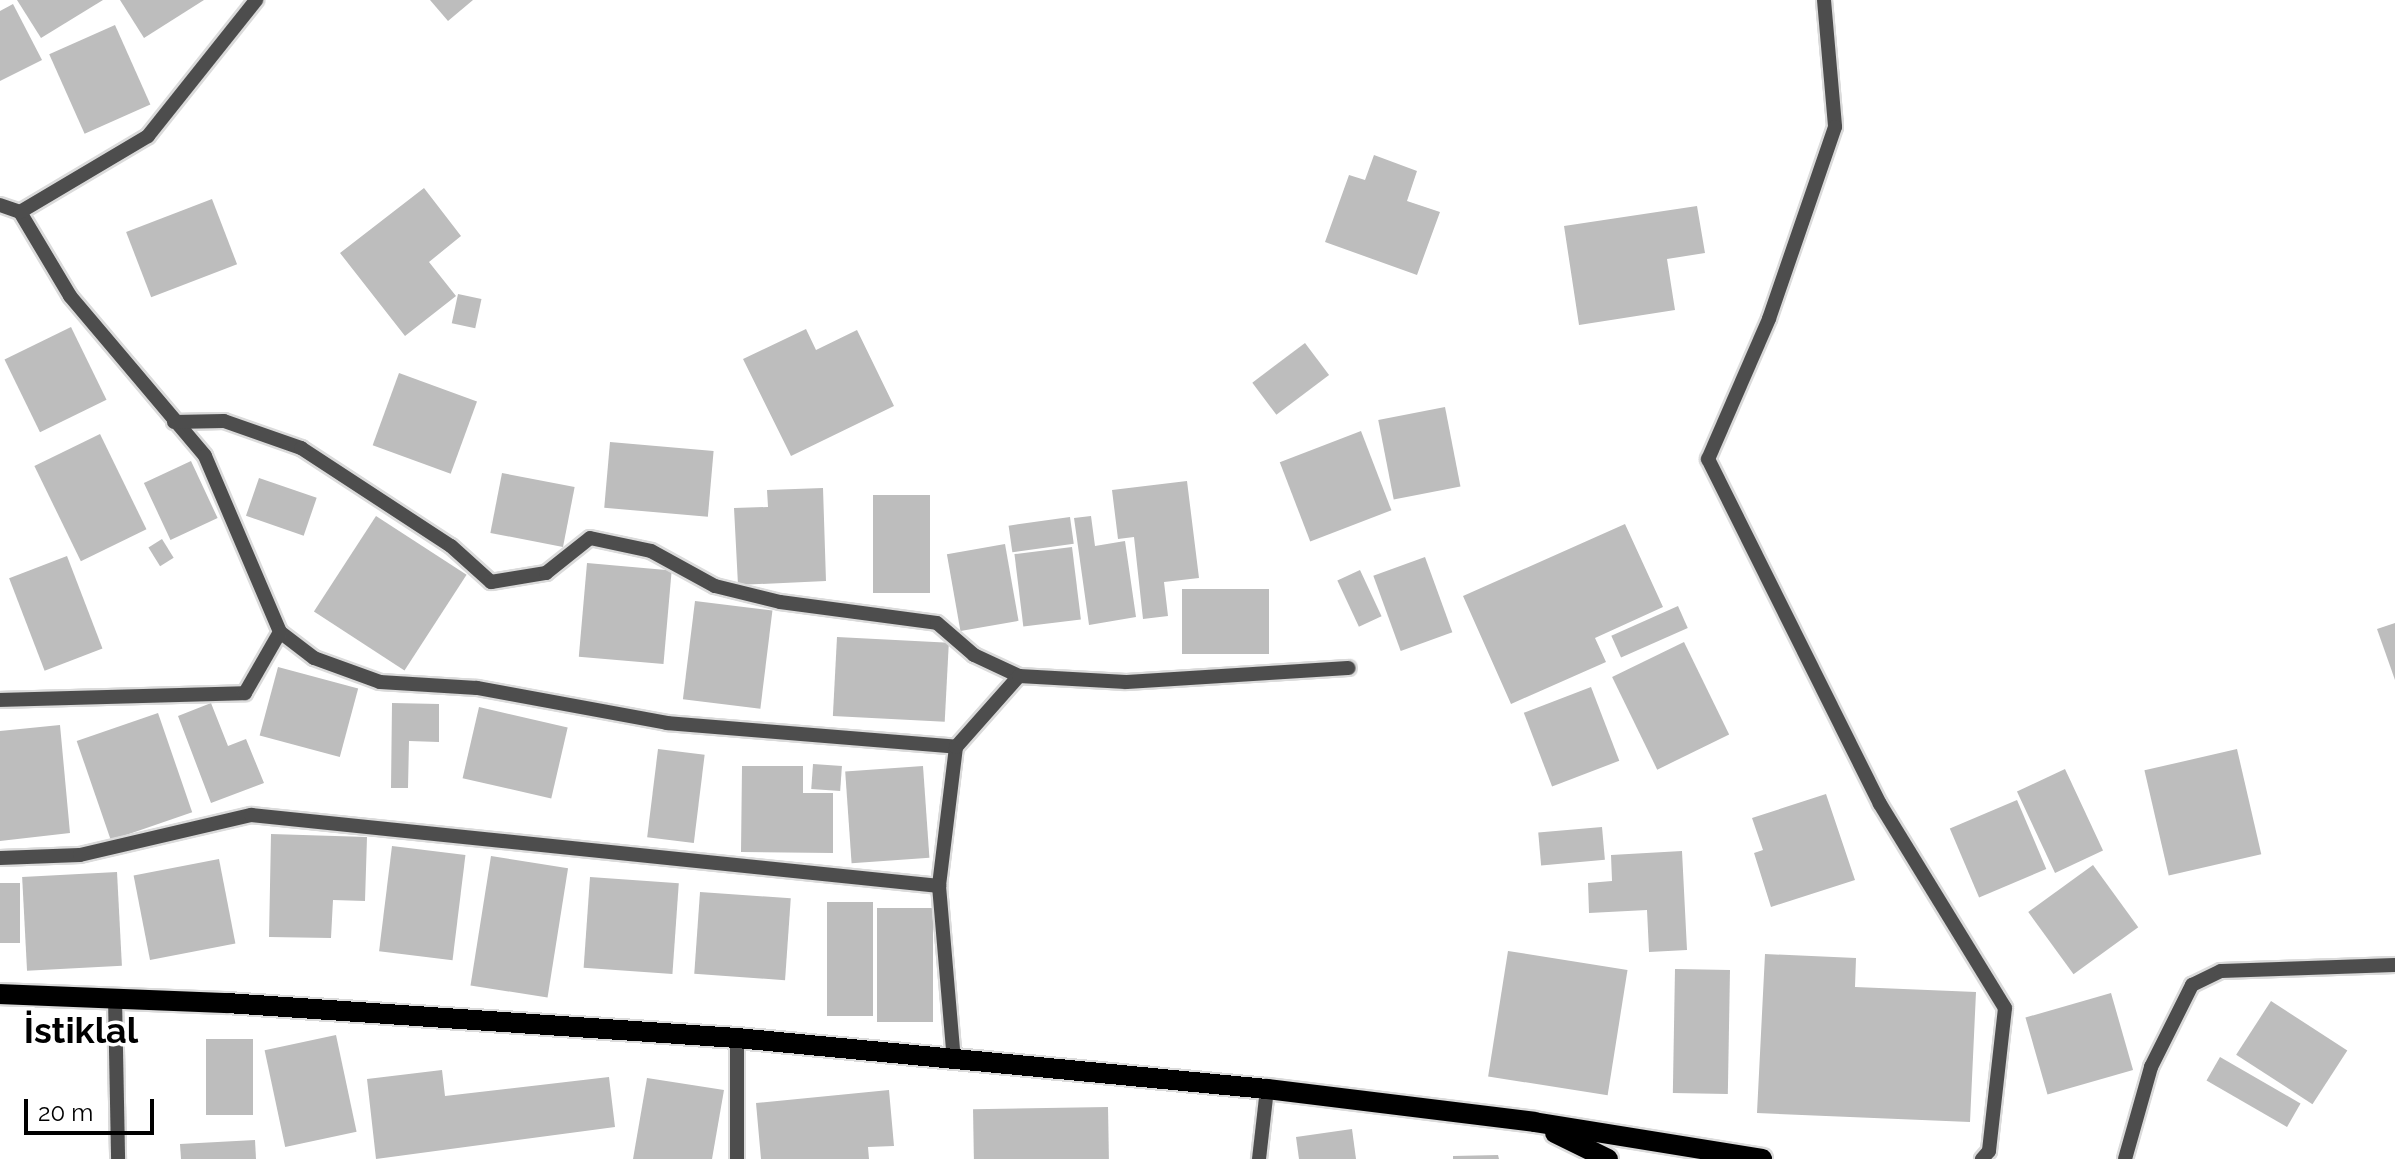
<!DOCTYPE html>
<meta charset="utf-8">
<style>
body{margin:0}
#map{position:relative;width:2395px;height:1159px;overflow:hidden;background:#fff;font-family:Raleway,sans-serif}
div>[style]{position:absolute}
.building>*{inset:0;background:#bdbdbd;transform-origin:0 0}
.roads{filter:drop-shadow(2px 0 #dbdbdb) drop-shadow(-2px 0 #dbdbdb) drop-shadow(0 2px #dbdbdb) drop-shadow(0 -2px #dbdbdb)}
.minor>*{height:14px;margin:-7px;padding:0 7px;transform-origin:7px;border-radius:7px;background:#4d4d4d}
.major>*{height:20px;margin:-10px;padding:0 10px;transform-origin:10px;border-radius:10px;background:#000}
span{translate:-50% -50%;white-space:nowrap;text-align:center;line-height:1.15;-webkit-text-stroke:7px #fff;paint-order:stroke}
.district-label{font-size:36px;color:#000;font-weight:700}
.scale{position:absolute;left:24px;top:1099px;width:130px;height:36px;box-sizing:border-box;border:4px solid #000;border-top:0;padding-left:10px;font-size:24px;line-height:28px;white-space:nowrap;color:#000;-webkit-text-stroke:6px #fff;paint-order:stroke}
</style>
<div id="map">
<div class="building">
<div style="clip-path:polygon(17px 0,103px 0,41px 38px)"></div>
<div style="clip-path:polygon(120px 0,204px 0,144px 38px)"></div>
<div style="clip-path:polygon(430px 0,473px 0,448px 21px)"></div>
<div style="clip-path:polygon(13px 4px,42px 60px,0 81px,0 11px)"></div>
<div style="left:115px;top:25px;width:87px;height:72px;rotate:66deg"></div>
<div style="clip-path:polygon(1374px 155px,1417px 171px,1407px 201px,1440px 212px,1417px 275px,1325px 242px,1349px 175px,1365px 180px)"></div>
<div style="clip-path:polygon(424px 188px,461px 236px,429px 262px,456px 296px,405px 336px,340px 253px)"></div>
<div style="left:212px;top:199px;width:70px;height:92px;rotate:69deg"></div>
<div style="clip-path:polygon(1697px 206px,1705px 253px,1667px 259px,1675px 310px,1579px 325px,1564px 226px)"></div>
<div style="left:458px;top:294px;width:24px;height:30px;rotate:12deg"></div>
<div style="left:71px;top:327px;width:81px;height:74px;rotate:64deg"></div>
<div style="clip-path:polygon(806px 329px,816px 350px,857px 330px,894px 406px,791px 456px,743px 359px)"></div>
<div style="left:1305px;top:343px;width:40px;height:66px;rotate:53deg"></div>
<div style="left:399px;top:373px;width:83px;height:77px;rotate:20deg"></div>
<div style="left:1445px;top:407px;width:81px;height:68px;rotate:79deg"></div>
<div style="left:1361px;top:431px;width:85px;height:87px;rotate:69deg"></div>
<div style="left:100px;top:434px;width:106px;height:73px;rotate:64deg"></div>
<div style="left:610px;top:442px;width:104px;height:66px;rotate:5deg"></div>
<div style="left:191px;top:461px;width:63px;height:52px;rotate:65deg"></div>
<div style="left:502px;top:473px;width:74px;height:61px;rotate:11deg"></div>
<div style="left:259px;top:478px;width:61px;height:40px;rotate:19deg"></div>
<div style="clip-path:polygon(1187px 481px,1199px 578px,1164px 582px,1168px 616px,1143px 619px,1134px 537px,1118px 539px,1112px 490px)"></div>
<div style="clip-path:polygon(823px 488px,826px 581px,738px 585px,734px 508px,768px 507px,767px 490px)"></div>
<div style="left:873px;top:495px;width:57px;height:98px"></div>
<div style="left:376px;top:516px;width:108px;height:114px;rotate:33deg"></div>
<div style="clip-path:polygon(1091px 516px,1095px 546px,1125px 541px,1136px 617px,1089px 625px,1074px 518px)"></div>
<div style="left:1070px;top:517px;width:27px;height:62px;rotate:82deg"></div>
<div style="clip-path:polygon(1625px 524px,1663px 607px,1595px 638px,1606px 662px,1511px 704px,1463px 596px)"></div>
<div style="left:162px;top:539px;width:22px;height:16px;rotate:58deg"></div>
<div style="left:1005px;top:544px;width:78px;height:59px;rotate:80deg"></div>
<div style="left:1072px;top:547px;width:73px;height:58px;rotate:83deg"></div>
<div style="left:67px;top:556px;width:99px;height:62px;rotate:69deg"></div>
<div style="left:1425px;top:557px;width:80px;height:55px;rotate:70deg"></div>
<div style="left:587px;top:563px;width:85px;height:94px;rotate:5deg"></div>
<div style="left:1360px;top:570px;width:51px;height:25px;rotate:65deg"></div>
<div style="left:1182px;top:589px;width:87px;height:65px"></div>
<div style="left:695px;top:601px;width:78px;height:99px;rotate:7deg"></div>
<div style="left:1678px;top:606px;width:24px;height:73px;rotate:66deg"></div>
<div style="clip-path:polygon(2395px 623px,2395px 680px,2377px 629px)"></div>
<div style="left:837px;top:637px;width:112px;height:79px;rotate:3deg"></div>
<div style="left:1684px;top:642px;width:103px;height:80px;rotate:64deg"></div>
<div style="left:278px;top:667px;width:83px;height:71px;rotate:15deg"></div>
<div style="left:1591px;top:687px;width:79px;height:72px;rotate:69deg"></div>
<div style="clip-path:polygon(211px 703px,228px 746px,246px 739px,264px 783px,211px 803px,178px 716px)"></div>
<div style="clip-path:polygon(392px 703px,439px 704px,439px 742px,409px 741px,408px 788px,391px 788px)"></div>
<div style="left:479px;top:707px;width:91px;height:73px;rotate:13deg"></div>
<div style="left:158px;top:713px;width:105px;height:86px;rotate:71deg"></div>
<div style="clip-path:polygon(60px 725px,70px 833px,0 841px,0 731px)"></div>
<div style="left:658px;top:749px;width:47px;height:89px;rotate:7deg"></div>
<div style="left:2237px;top:749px;width:108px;height:95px;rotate:77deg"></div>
<div style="left:813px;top:764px;width:29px;height:25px;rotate:4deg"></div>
<div style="clip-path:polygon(742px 766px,803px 766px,803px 793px,833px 793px,833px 853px,741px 852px)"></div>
<div style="left:923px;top:766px;width:92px;height:78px;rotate:86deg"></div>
<div style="left:2065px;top:769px;width:90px;height:53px;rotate:65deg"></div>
<div style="clip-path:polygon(1826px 794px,1855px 880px,1771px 907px,1754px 853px,1763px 850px,1752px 818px)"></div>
<div style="left:2017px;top:800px;width:75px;height:73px;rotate:67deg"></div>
<div style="left:1602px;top:827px;width:33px;height:64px;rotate:85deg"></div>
<div style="clip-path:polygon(271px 834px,367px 837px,365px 901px,333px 900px,331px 938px,269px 937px)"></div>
<div style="left:392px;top:846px;width:74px;height:106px;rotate:7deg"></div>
<div style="clip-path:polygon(1682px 851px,1687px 950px,1649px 952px,1647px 910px,1589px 913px,1588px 883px,1612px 881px,1611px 855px)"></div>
<div style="left:491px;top:856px;width:78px;height:131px;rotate:9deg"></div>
<div style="left:219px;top:859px;width:86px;height:87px;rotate:79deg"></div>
<div style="left:2093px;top:865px;width:77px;height:80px;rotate:54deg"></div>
<div style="left:117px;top:872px;width:94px;height:95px;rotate:87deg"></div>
<div style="left:590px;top:877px;width:89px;height:91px;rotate:4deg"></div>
<div style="left:0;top:883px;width:20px;height:60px"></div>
<div style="left:700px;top:892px;width:91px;height:82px;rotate:4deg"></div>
<div style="left:827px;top:902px;width:46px;height:114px"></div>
<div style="left:877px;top:908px;width:56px;height:114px"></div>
<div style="left:1508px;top:951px;width:121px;height:127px;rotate:9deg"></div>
<div style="clip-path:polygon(1765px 954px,1856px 958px,1855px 987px,1976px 992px,1970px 1122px,1757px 1113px)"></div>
<div style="left:1675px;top:969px;width:55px;height:124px;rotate:1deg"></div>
<div style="left:2111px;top:993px;width:80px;height:89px;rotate:74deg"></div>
<div style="left:2271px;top:1001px;width:91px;height:64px;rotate:33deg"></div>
<div style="left:336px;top:1035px;width:99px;height:73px;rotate:78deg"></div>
<div style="left:206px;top:1039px;width:47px;height:76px"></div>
<div style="left:2220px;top:1057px;width:93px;height:27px;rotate:30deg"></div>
<div style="clip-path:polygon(442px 1070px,445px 1096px,609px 1077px,615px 1127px,376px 1159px,367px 1079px)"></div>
<div style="clip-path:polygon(647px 1078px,724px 1090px,712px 1159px,633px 1159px)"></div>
<div style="clip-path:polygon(889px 1090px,894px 1146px,868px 1147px,869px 1159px,761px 1159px,756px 1103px)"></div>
<div style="left:1108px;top:1107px;width:52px;height:135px;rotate:89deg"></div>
<div style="clip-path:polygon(1352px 1129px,1356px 1159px,1299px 1159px,1296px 1137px)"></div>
<div style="clip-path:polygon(255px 1140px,256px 1159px,181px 1159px,180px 1144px)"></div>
<div style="clip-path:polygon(1498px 1155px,1499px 1159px,1453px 1159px,1453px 1156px)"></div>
</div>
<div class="roads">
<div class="minor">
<div style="left:1824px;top:0;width:127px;rotate:85deg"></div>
<div style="left:1835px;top:127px;width:203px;rotate:109deg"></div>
<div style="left:1769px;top:319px;width:153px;rotate:113.5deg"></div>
<div style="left:1708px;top:459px;width:385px;rotate:63.5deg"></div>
<div style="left:1880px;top:804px;width:239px;rotate:58.5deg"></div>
<div style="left:2005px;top:1008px;width:144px;rotate:96.4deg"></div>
<div style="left:1989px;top:1151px;width:11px;rotate:131deg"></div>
<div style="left:0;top:205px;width:21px;rotate:19deg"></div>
<div style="left:20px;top:212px;width:98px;rotate:59.2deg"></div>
<div style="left:70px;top:296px;width:209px;rotate:49.8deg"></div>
<div style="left:205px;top:456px;width:191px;rotate:66.9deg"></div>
<div style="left:280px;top:632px;width:43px;rotate:37.4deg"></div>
<div style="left:314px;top:658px;width:70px;rotate:20deg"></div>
<div style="left:380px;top:682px;width:97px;rotate:3.5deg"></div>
<div style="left:477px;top:688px;width:193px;rotate:10.4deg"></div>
<div style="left:667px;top:723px;width:290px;rotate:4.7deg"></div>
<div style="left:956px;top:747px;width:140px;rotate:97deg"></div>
<div style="left:939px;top:886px;width:175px;rotate:85.1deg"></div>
<div style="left:20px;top:212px;width:149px;rotate:-30.7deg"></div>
<div style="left:148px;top:136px;width:174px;rotate:-51.5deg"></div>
<div style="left:174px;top:422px;width:50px;rotate:-1.1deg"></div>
<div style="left:224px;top:421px;width:82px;rotate:19.3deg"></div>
<div style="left:301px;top:448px;width:179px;rotate:33.2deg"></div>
<div style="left:451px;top:546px;width:54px;rotate:42deg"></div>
<div style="left:491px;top:582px;width:56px;rotate:-9.3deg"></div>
<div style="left:546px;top:573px;width:56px;rotate:-38.5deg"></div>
<div style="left:590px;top:538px;width:62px;rotate:12deg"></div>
<div style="left:651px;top:551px;width:73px;rotate:28.7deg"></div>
<div style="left:715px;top:586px;width:67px;rotate:13.8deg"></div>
<div style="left:780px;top:602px;width:158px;rotate:7.6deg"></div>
<div style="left:937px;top:623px;width:49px;rotate:40.9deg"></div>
<div style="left:974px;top:655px;width:50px;rotate:25deg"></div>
<div style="left:0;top:700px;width:245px;rotate:-1.6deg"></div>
<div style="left:245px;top:693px;width:70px;rotate:-60.2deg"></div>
<div style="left:956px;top:747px;width:95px;rotate:-48.4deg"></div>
<div style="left:1019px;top:676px;width:107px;rotate:3.2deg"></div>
<div style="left:1126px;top:682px;width:223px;rotate:-3.6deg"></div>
<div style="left:0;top:858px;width:80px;rotate:-2.1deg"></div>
<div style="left:80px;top:855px;width:176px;rotate:-13.2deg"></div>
<div style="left:251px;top:815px;width:692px;rotate:5.89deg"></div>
<div style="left:115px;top:998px;width:161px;rotate:88.9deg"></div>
<div style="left:737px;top:1038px;width:121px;rotate:90deg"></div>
<div style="left:1259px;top:1159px;width:70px;rotate:-83.5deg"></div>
<div style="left:2125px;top:1159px;width:96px;rotate:-74.2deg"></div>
<div style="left:2151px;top:1067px;width:92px;rotate:-63.4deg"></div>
<div style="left:2192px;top:985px;width:32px;rotate:-26deg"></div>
<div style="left:2221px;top:971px;width:174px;rotate:-2deg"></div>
</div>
<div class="major">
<div style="left:0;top:994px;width:227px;rotate:2.3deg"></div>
<div style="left:227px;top:1003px;width:511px;rotate:3.93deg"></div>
<div style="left:737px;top:1038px;width:532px;rotate:5.5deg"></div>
<div style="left:1267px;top:1089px;width:269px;rotate:7deg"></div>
<div style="left:1534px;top:1122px;width:231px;rotate:9.2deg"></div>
<div style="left:1555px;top:1133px;width:59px;rotate:26.1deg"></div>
</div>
</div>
<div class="district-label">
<span style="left:81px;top:1031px">İstiklal</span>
</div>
<div class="scale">20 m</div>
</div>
